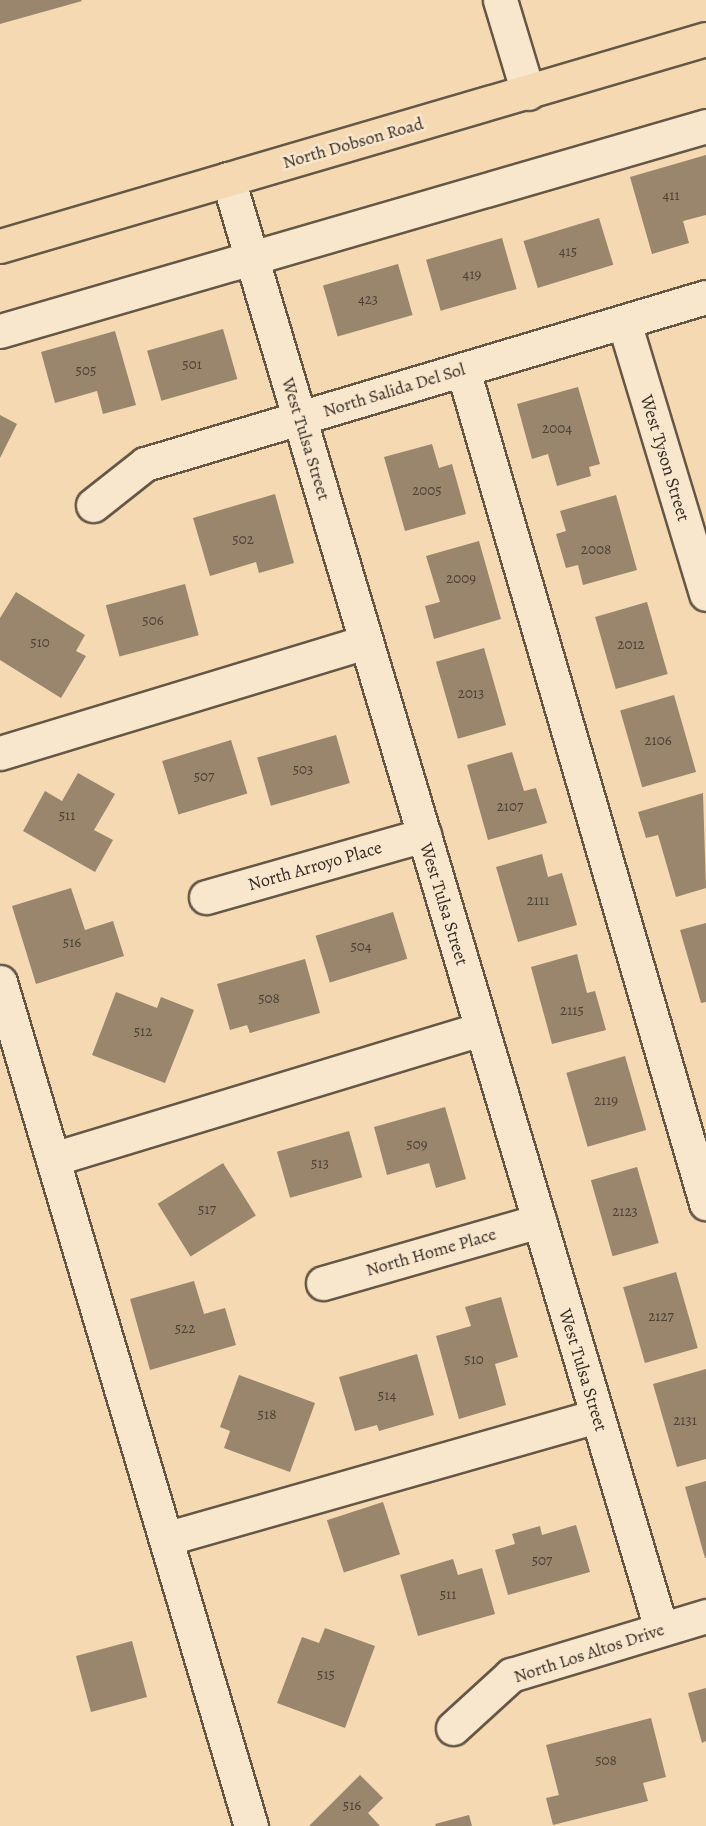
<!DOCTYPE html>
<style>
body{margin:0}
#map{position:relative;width:706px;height:1826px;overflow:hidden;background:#f4d9b2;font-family:Alegreya,serif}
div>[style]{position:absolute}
.building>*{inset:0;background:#99866c;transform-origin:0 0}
.roads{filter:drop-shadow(2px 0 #665745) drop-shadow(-2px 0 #665745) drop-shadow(0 2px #665745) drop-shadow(0 -2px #665745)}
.minor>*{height:33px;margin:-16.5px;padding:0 16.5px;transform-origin:16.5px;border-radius:16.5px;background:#f8e6cd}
.major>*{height:33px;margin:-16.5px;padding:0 16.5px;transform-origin:16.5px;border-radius:16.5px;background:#f4d9b2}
span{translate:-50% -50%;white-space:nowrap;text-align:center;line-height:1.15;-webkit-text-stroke:5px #f8e6cd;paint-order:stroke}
.number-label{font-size:15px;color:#4f4234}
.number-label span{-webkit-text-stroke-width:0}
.street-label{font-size:18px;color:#362c21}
</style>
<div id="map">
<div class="building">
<div style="clip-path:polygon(0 0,81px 0,82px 1px,0 24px)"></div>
<div style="clip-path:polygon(706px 155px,706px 215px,683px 221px,689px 243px,652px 254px,630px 177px)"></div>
<div style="left:599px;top:218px;width:49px;height:79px;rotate:73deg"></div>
<div style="left:502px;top:238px;width:53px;height:79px;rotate:74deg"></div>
<div style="left:398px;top:264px;width:53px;height:78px;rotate:74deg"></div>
<div style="left:223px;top:329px;width:52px;height:79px;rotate:74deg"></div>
<div style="clip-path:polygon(115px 331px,136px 405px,103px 414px,97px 391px,55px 403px,41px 352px)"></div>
<div style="clip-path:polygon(578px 387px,600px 464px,589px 467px,591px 476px,557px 486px,548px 454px,532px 459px,517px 404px)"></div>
<div style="clip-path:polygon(0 415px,17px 424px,0 458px)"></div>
<div style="clip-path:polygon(432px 444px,439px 468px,452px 464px,466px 514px,405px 531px,384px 457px)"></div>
<div style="clip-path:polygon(275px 494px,294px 563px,259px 573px,256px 562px,210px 576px,193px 518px)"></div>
<div style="clip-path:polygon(616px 495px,637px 570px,583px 585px,578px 565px,566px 568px,556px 534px,566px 531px,560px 511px)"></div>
<div style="clip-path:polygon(479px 541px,501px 619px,434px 639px,425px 606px,440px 602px,426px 556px)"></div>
<div style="left:185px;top:584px;width:53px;height:82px;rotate:75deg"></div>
<div style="clip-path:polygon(16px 592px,85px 635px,76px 651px,86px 656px,61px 698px,0 660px,0 618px)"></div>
<div style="left:647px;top:602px;width:75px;height:54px;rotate:74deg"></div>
<div style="left:484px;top:648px;width:80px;height:50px;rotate:74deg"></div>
<div style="left:674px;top:695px;width:80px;height:56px;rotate:74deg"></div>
<div style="left:336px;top:735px;width:50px;height:82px;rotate:74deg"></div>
<div style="left:231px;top:740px;width:56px;height:72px;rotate:73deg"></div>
<div style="clip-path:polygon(512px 752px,524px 791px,536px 788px,547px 823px,488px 840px,467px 765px)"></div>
<div style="clip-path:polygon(78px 773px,115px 794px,94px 830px,113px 840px,95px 872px,23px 831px,45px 791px,62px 801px)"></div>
<div style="clip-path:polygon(703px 793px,706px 888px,676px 897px,658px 835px,646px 838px,638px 812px)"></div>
<div style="clip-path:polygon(542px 854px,548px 877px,562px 873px,577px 925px,518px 942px,496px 867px)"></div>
<div style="clip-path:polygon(71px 888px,85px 930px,113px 921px,124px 956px,36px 984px,12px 906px)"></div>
<div style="left:393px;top:912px;width:49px;height:81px;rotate:73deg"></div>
<div style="clip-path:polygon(706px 923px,706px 1002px,701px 1003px,680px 930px)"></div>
<div style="clip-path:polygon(577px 954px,587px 993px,595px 991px,606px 1030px,552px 1044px,531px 967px)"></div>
<div style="clip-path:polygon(305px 959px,320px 1013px,250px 1033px,247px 1025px,230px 1030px,217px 984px)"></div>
<div style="clip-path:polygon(116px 992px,157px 1008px,161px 997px,194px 1010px,165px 1083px,92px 1055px)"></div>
<div style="left:625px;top:1056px;width:77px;height:61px;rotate:74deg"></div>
<div style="clip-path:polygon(445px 1107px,466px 1179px,436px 1188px,429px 1163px,387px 1175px,374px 1127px)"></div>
<div style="left:349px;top:1131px;width:48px;height:75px;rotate:74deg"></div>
<div style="left:223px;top:1163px;width:62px;height:77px;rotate:58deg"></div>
<div style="left:637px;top:1167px;width:79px;height:48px;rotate:74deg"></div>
<div style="left:676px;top:1272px;width:79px;height:55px;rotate:74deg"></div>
<div style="clip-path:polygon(194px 1281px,204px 1314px,225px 1308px,236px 1345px,150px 1370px,130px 1299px)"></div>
<div style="clip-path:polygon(501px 1297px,518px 1357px,495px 1364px,506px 1405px,459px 1419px,436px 1336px,471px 1326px,465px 1307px)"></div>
<div style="clip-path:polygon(417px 1354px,434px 1415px,379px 1431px,377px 1425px,355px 1431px,339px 1377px)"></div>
<div style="clip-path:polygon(706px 1369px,706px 1459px,677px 1467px,653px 1384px)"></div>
<div style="clip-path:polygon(239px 1375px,315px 1403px,290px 1472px,224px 1448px,230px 1431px,220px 1427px)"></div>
<div style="clip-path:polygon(706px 1481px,706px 1558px,705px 1558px,685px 1487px)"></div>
<div style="left:383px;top:1502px;width:55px;height:59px;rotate:72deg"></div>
<div style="clip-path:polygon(576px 1525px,590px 1572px,508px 1595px,495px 1550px,515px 1544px,512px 1534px,540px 1526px,542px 1535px)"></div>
<div style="clip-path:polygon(453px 1559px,458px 1575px,482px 1568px,495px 1614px,418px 1636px,400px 1575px)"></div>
<div style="clip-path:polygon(325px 1628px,375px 1646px,345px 1728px,277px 1703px,302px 1637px,319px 1643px)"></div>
<div style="left:132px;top:1641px;width:58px;height:58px;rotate:75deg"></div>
<div style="clip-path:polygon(706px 1688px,706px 1741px,702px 1743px,688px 1693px)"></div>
<div style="clip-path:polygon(651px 1718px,666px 1777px,643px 1783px,648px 1801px,553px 1825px,546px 1798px,559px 1795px,546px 1745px)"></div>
<div style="clip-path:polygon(360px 1775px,383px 1798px,368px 1813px,380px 1826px,309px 1826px)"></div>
<div style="clip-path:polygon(469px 1815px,472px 1826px,436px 1826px,435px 1824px)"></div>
</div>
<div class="roads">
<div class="minor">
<div style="left:500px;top:0;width:97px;rotate:73.2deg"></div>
<div style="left:228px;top:179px;width:1513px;rotate:73.37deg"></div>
<div style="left:624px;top:322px;width:284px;rotate:73.2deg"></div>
<div style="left:0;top:331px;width:735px;rotate:-16.19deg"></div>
<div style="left:463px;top:370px;width:868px;rotate:73.74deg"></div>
<div style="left:93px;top:505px;width:66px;rotate:-38.3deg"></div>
<div style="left:145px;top:464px;width:585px;rotate:-16.58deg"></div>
<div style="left:0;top:753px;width:382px;rotate:-16.9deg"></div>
<div style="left:206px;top:897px;width:227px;rotate:-15.9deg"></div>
<div style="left:0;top:982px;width:881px;rotate:73.44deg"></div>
<div style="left:53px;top:1159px;width:447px;rotate:-16.9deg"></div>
<div style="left:323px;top:1283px;width:225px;rotate:-16deg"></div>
<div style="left:168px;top:1538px;width:446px;rotate:-15.9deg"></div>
<div style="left:453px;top:1728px;width:79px;rotate:-42.4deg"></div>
<div style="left:511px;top:1675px;width:204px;rotate:-16.8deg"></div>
</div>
<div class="major">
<div style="left:0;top:246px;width:736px;rotate:-16.34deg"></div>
</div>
</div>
<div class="number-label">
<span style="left:671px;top:196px">411</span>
<span style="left:568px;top:252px">415</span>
<span style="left:472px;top:275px">419</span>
<span style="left:368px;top:300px">423</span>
<span style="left:192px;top:365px">501</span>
<span style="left:86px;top:371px">505</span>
<span style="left:557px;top:429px">2004</span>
<span style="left:427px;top:491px">2005</span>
<span style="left:243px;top:540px">502</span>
<span style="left:596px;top:550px">2008</span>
<span style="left:461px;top:579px">2009</span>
<span style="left:153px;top:621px">506</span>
<span style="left:40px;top:643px">510</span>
<span style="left:631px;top:645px">2012</span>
<span style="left:471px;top:694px">2013</span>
<span style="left:658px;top:741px">2106</span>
<span style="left:303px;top:770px">503</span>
<span style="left:204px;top:777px">507</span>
<span style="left:510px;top:807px">2107</span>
<span style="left:67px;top:816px">511</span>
<span style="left:538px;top:901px">2111</span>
<span style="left:72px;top:943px">516</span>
<span style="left:361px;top:947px">504</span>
<span style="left:269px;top:999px">508</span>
<span style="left:572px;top:1011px">2115</span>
<span style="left:143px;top:1032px">512</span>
<span style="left:606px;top:1101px">2119</span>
<span style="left:417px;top:1145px">509</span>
<span style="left:320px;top:1164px">513</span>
<span style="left:207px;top:1210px">517</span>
<span style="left:625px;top:1212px">2123</span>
<span style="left:661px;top:1317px">2127</span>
<span style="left:185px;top:1329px">522</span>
<span style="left:474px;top:1360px">510</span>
<span style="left:387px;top:1396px">514</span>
<span style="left:267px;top:1415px">518</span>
<span style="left:685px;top:1421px">2131</span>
<span style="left:542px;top:1561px">507</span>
<span style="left:448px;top:1595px">511</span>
<span style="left:326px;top:1675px">515</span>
<span style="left:606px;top:1761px">508</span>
<span style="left:352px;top:1806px">516</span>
</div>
<div class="street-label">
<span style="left:353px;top:143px;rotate:-16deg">North Dobson Road</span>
<span style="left:394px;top:390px;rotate:-17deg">North Salida Del Sol</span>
<span style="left:306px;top:439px;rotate:73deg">West Tulsa Street</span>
<span style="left:665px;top:458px;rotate:73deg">West Tyson Street</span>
<span style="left:315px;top:866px;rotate:-16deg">North Arroyo Place</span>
<span style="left:444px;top:904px;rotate:73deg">West Tulsa Street</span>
<span style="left:431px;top:1252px;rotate:-16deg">North Home Place</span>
<span style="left:583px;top:1370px;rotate:73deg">West Tulsa Street</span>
<span style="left:589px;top:1653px;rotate:-18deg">North Los Altos Drive</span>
</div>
</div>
